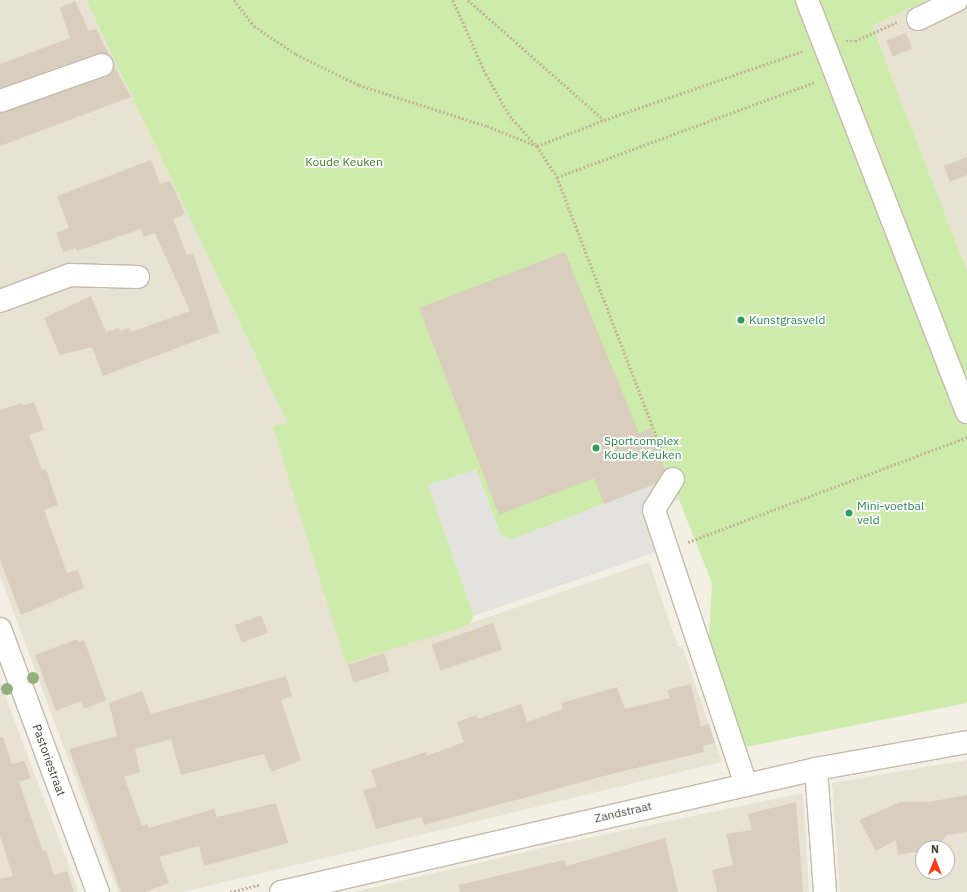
<!DOCTYPE html>
<style>
body{margin:0}
#map{position:relative;width:967px;height:892px;overflow:hidden;background:#f4efe5;font-family:"IBM Plex Sans",sans-serif}
div>[style]{position:absolute}
.residential>*{inset:0;background:#e8e2d3}
.green>*{inset:0;background:#cdebab}
.parking>*{inset:0;background:#e4e2de}
.building>*{inset:0;background:#d9cebd;transform-origin:0 0}
.path>*{height:2.5px;margin-top:-1.25px;transform-origin:0;background:repeating-linear-gradient(90deg,#c2b497 0 2px,transparent 0 4px)}
.roads{filter:drop-shadow(1px 0 #c3baaa) drop-shadow(-1px 0 #c3baaa) drop-shadow(0 1px #c3baaa) drop-shadow(0 -1px #c3baaa)}
.minor>*{height:22px;margin:-11px;padding:0 11px;transform-origin:11px;border-radius:11px;background:#fff}
.trees>*{width:12px;height:12px;margin:-6px;border-radius:50%;background:#93af7b}
.dots>*{width:11px;height:11px;translate:-50% -50%;box-sizing:border-box;border:2px solid #fff;border-radius:50%}
span{translate:-50% -50%;white-space:nowrap;text-align:center;line-height:1.15;-webkit-text-stroke:3.5px #fff;paint-order:stroke}
.park-label{font-size:12px;color:#447b24}
.leisure-label{font-size:12px;color:#27864d}
.left{translate:0 -50%;text-align:left}
.street-label{font-size:12px;color:#464034}
.north{position:absolute;left:915px;top:840px;width:40px;height:40px;box-sizing:border-box;background:#fff;border:1px solid #b5b3ae;border-radius:50%;rotate:0deg;font-size:11px;font-weight:700;line-height:16px;text-align:center;color:#464034}
.north::after{content:'';display:block;margin:auto;width:14px;height:18px;background:#ff3811;clip-path:polygon(50% 0,100% 100%,50% 72%,0 100%)}
</style>
<div id="map">
<div class="residential">
<div style="clip-path:polygon(0 0,86px 0,287px 422px,273px 427px,409px 644px,649px 562px,678px 647px,682px 646px,722px 762px,183px 892px,118px 892px,0 576px)"></div>
<div style="clip-path:polygon(927px 0,967px 0,967px 271px,872px 26px)"></div>
<div style="clip-path:polygon(0 682px,77px 887px,77px 892px,0 892px)"></div>
<div style="clip-path:polygon(evenodd,967px 760px,967px 892px,840px 892px,832px 783px,967px 760px,923px 848px,947px 848px,947px 872px,923px 872px,923px 848px)"></div>
<div style="clip-path:polygon(803px 793px,809px 892px,354px 892px,550px 846px)"></div>
</div>
<div class="green">
<div style="clip-path:polygon(86px 0,927px 0,872px 26px,967px 271px,967px 703px,745px 747px,709px 639px,712px 583px,679px 500px,674px 479px,510px 540px,501px 535px,476px 470px,428px 485px,474px 616px,468px 625px,346px 664px,273px 427px,287px 422px)"></div>
</div>
<div class="parking">
<div style="clip-path:polygon(476px 470px,501px 535px,510px 540px,670px 478px,679px 500px,645px 512px,659px 551px,474px 616px,428px 485px)"></div>
</div>
<div class="building">
<div style="clip-path:polygon(75px 1px,89px 31px,96px 29px,109px 55px,98px 53px,0 88px,0 64px,70px 38px,60px 8px)"></div>
<div style="left:906px;top:33px;width:17px;height:21px;rotate:69deg"></div>
<div style="clip-path:polygon(114px 66px,131px 97px,0 146px,0 113px,106px 77px,112px 73px)"></div>
<div style="clip-path:polygon(967px 157px,967px 175px,950px 182px,944px 166px)"></div>
<div style="clip-path:polygon(151px 160px,160px 184px,170px 180px,185px 214px,173px 219px,187px 255px,193px 253px,219px 332px,103px 376px,92px 347px,60px 355px,44px 318px,91px 296px,106px 332px,119px 328px,120px 331px,129px 328px,131px 332px,190px 311px,155px 233px,143px 237px,141px 229px,77px 251px,76px 248px,63px 252px,56px 233px,69px 228px,57px 196px)"></div>
<div style="clip-path:polygon(565px 252px,639px 433px,651px 428px,665px 470px,655px 484px,604px 504px,594px 478px,499px 515px,419px 308px)"></div>
<div style="clip-path:polygon(34px 402px,44px 430px,29px 435px,42px 470px,46px 469px,58px 505px,44px 510px,67px 573px,78px 570px,84px 588px,21px 615px,0 560px,0 410px,22px 403px,23px 406px)"></div>
<div style="left:261px;top:615px;width:19px;height:28px;rotate:69deg"></div>
<div style="left:493px;top:623px;width:28px;height:65px;rotate:71deg"></div>
<div style="clip-path:polygon(77px 639px,79px 642px,84px 640px,106px 700px,84px 709px,81px 701px,56px 711px,35px 655px)"></div>
<div style="left:384px;top:653px;width:19px;height:38px;rotate:72deg"></div>
<div style="clip-path:polygon(286px 676px,292px 696px,281px 700px,301px 760px,271px 772px,264px 754px,181px 775px,171px 739px,135px 749px,140px 772px,124px 777px,142px 826px,147px 824px,149px 828px,214px 809px,217px 817px,276px 803px,288px 843px,204px 866px,199px 846px,159px 857px,169px 883px,144px 892px,121px 892px,69px 749px,117px 736px,109px 703px,142px 691px,151px 714px)"></div>
<div style="clip-path:polygon(691px 684px,701px 727px,709px 724px,715px 743px,703px 746px,704px 752px,615px 773px,424px 825px,421px 817px,376px 829px,363px 790px,377px 787px,371px 770px,426px 752px,427px 756px,464px 742px,457px 722px,476px 715px,478px 719px,521px 704px,527px 722px,563px 709px,561px 703px,617px 687px,625px 709px,670px 698px,667px 690px)"></div>
<div style="clip-path:polygon(0 737px,3px 737px,12px 764px,24px 761px,31px 778px,19px 782px,43px 852px,46px 850px,54px 875px,67px 871px,74px 892px,0 892px,0 879px,13px 876px,0 836px)"></div>
<div style="clip-path:polygon(967px 795px,967px 832px,946px 835px,938px 848px,923px 848px,923px 852px,919px 855px,915px 852px,898px 855px,896px 840px,876px 851px,859px 820px,900px 802px,928px 802px)"></div>
<div style="clip-path:polygon(796px 802px,803px 892px,717px 892px,712px 870px,733px 865px,726px 834px,752px 830px,748px 814px)"></div>
<div style="clip-path:polygon(665px 838px,678px 892px,460px 892px,459px 885px,564px 860px,566px 866px)"></div>
</div>
<div class="path">
<div style="left:234px;top:0;width:33px;rotate:52deg"></div>
<div style="left:254px;top:26px;width:50px;rotate:33.7deg"></div>
<div style="left:296px;top:54px;width:70px;rotate:26.2deg"></div>
<div style="left:359px;top:85px;width:134px;rotate:17.8deg"></div>
<div style="left:487px;top:126px;width:54px;rotate:21.8deg"></div>
<div style="left:537px;top:146px;width:72px;rotate:-21.2deg"></div>
<div style="left:453px;top:0;width:81px;rotate:66deg"></div>
<div style="left:486px;top:74px;width:48px;rotate:60.3deg"></div>
<div style="left:510px;top:116px;width:40px;rotate:48deg"></div>
<div style="left:537px;top:146px;width:37px;rotate:57deg"></div>
<div style="left:557px;top:177px;width:301px;rotate:69deg"></div>
<div style="left:468px;top:0;width:181px;rotate:41.4deg"></div>
<div style="left:604px;top:120px;width:211px;rotate:-19.1deg"></div>
<div style="left:846px;top:41px;width:9px"></div>
<div style="left:855px;top:41px;width:46px;rotate:-24.3deg"></div>
<div style="left:557px;top:177px;width:275px;rotate:-20.2deg"></div>
<div style="left:688px;top:542px;width:298px;rotate:-20.6deg"></div>
<div style="left:230px;top:892px;width:30px;rotate:-14deg"></div>
</div>
<div class="roads">
<div class="minor">
<div style="left:807px;top:0;width:442px;rotate:68.8deg"></div>
<div style="left:918px;top:19px;width:43px;rotate:-26deg"></div>
<div style="left:0;top:101px;width:108px;rotate:-19.4deg"></div>
<div style="left:0;top:301px;width:75px;rotate:-20.4deg"></div>
<div style="left:70px;top:275px;width:68px;rotate:1.7deg"></div>
<div style="left:673px;top:479px;width:36px;rotate:122deg"></div>
<div style="left:654px;top:510px;width:290px;rotate:71.5deg"></div>
<div style="left:0;top:629px;width:281px;rotate:69.6deg"></div>
<div style="left:816px;top:769px;width:123px;rotate:85.8deg"></div>
<div style="left:281px;top:892px;width:549px;rotate:-12.95deg"></div>
<div style="left:816px;top:769px;width:153px;rotate:-10.1deg"></div>
</div>
</div>
<div class="trees">
<div style="left:33px;top:678px"></div>
<div style="left:7px;top:689px"></div>
</div>
<div class="dots">
<div style="left:741px;top:320px;background:#2e9e5b"></div>
<div style="left:596px;top:448px;background:#2e9e5b"></div>
<div style="left:849px;top:513px;background:#2e9e5b"></div>
</div>
<div class="park-label">
<span style="left:344px;top:162px">Koude Keuken</span>
</div>
<div class="leisure-label">
<span class="left" style="left:749px;top:320px">Kunstgrasveld</span>
<span class="left" style="left:604px;top:448px">Sportcomplex<br>Koude Keuken</span>
<span class="left" style="left:857px;top:513px">Mini-voetbal<br>veld</span>
</div>
<div class="street-label">
<span style="left:49px;top:760px;rotate:70deg">Pastoriestraat</span>
<span style="left:623px;top:812px;rotate:-13deg">Zandstraat</span>
</div>
<div class="north">N</div>
</div>
